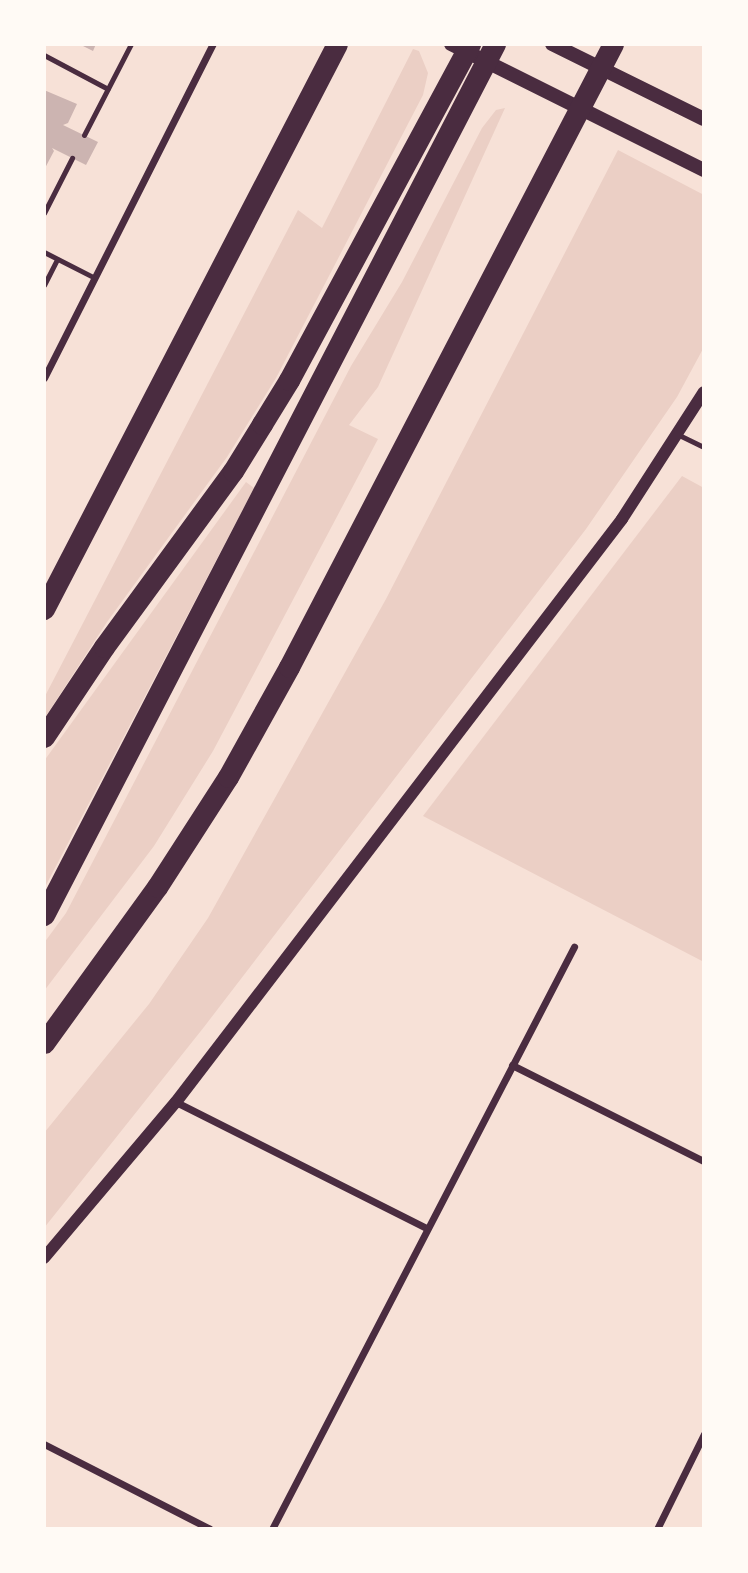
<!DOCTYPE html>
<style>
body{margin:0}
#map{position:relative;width:748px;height:1573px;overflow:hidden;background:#f7e1d7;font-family:Commissioner,sans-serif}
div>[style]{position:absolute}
.green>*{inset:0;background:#ebcfc5}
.building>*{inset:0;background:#ccb4b1}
.service>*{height:5px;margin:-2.5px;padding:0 2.5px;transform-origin:2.5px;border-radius:2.5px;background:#4a2c40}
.minor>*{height:7px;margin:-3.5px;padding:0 3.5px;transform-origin:3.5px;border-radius:3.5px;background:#4a2c40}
.tertiary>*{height:12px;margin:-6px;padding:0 6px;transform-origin:6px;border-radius:6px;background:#4a2c40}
.secondary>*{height:14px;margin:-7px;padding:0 7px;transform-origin:7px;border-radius:7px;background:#4a2c40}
.motorway>*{height:21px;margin:-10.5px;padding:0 10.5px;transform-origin:10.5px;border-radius:10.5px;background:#4a2c40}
span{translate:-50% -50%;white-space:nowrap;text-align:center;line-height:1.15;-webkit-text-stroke:5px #fffaf5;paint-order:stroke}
.frame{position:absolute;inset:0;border:46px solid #fffaf5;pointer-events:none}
</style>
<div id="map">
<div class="green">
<div style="clip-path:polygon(413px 49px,419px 51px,428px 73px,423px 95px,276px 378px,227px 457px,107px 622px,44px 719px,44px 698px,298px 210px,322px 228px)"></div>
<div style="clip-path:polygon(505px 108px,378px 387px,349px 425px,378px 439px,213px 751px,154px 846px,44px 991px,44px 943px,66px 913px,351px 366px,402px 282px,482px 128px,496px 110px)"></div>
<div style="clip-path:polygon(618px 150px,704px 195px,704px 347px,677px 397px,586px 529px,204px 1027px,44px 1228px,44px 1133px,149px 1004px,208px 918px,386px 599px)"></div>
<div style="clip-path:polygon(682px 476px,704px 488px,704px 962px,423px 816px)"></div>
<div style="clip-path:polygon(246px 482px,254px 488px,44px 889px,44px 761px)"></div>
</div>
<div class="building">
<div style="clip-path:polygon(79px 44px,96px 44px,93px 51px)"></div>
<div style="clip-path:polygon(44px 90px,77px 104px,68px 123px,63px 125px,98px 142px,86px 165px,52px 148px,54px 151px,44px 170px)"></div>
</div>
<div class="service">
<div style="left:44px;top:55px;width:72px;rotate:28deg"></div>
<div style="left:84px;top:135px;width:102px;rotate:-62.7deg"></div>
<div style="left:44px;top:213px;width:62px;rotate:-63deg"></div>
<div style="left:44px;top:252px;width:57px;rotate:27deg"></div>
<div style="left:44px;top:285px;width:29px;rotate:-63deg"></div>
<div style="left:679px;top:435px;width:28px;rotate:26deg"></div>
</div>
<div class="minor">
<div style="left:44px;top:378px;width:374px;rotate:-63.2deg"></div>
<div style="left:512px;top:1065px;width:215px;rotate:26.6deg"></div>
<div style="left:176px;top:1102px;width:281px;rotate:26.7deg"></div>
<div style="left:44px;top:1444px;width:186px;rotate:27.1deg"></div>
<div style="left:272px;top:1529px;width:656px;rotate:-62.58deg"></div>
<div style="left:657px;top:1529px;width:106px;rotate:-63.7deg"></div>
</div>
<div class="tertiary">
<div style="left:44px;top:1258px;width:204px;rotate:-49.8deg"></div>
<div style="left:176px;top:1102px;width:734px;rotate:-52.58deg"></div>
<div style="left:622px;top:519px;width:151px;rotate:-57.2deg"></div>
</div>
<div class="secondary">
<div style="left:451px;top:44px;width:283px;rotate:26.5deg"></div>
<div style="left:552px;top:44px;width:169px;rotate:26.3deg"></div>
</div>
<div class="motorway">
<div style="left:44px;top:609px;width:636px;rotate:-62.59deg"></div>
<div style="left:44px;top:737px;width:108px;rotate:-56.3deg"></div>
<div style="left:104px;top:647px;width:218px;rotate:-53.8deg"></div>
<div style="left:233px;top:471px;width:55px;rotate:-58.3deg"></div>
<div style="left:262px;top:424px;width:52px;rotate:-58.5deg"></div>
<div style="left:289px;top:380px;width:382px;rotate:-61.7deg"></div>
<div style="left:44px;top:915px;width:981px;rotate:-62.63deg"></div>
<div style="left:44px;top:1043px;width:193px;rotate:-54.1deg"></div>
<div style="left:157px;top:887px;width:131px;rotate:-57.2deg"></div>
<div style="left:228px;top:777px;width:126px;rotate:-61deg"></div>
<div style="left:289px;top:667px;width:702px;rotate:-62.52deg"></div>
</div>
<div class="frame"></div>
</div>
